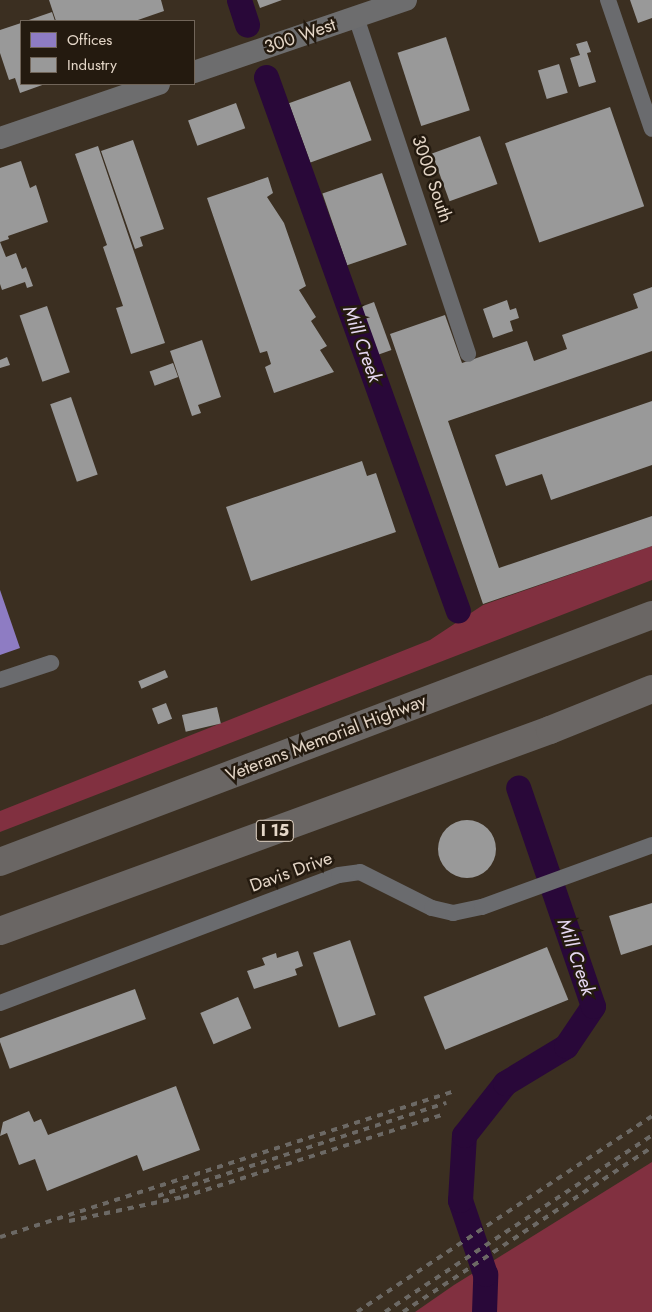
<!DOCTYPE html>
<style>
body{margin:0}
#map{position:relative;width:652px;height:1312px;overflow:hidden;background:#3b2f21;font-family:Jost,sans-serif}
div>[style]{position:absolute}
.green>*{inset:0;background:#813040}
.offices>*{inset:0;background:#8e7cc3}
.industry>*{inset:0;background:#999;transform-origin:0 0}
.round{border-radius:50%}
.river>*{height:25px;margin:-12.5px;padding:0 12.5px;transform-origin:12.5px;border-radius:12.5px;background:#290839}
.minor>*{height:16px;margin:-8px;padding:0 8px;transform-origin:8px;border-radius:8px;background:#6a6b6e}
.secondary>*{height:22px;margin:-11px;padding:0 11px;transform-origin:11px;border-radius:11px;background:#6d6d6e}
.motorway>*{height:28px;margin:-14px;padding:0 14px;transform-origin:14px;border-radius:14px;background:#6a6664}
.rail>*{height:4px;margin-top:-2px;transform-origin:0;background:repeating-linear-gradient(90deg,#6c6965 0 6px,transparent 0 12px)}
span{translate:-50% -50%;white-space:nowrap;text-align:center;line-height:1.15;-webkit-text-stroke:5px #241a0f;paint-order:stroke}
.shield-label span{padding:1px 4px;background:#241a0f;border:1px solid;border-radius:4px;-webkit-text-stroke-width:0}
.shield-label{font-size:16px;color:#e4d6c7;font-weight:700}
.street-label{font-size:18px;color:#e4d6c7}
.water-label{font-size:19px;color:#e6d8f2;font-style:italic}
.legend{position:absolute;left:20px;top:20px;width:175px;height:65px;box-sizing:border-box;background:#241a0f;border:1px solid #716559;margin:0;padding:6px 9px;list-style:none;font-size:15px;color:#e4d6c7}
.legend li{display:flex;align-items:center;gap:10px;height:25px}
.legend b{width:25px;border:1px solid #716559}
</style>
<div id="map">
<div class="green">
<div style="clip-path:polygon(652px 546px,652px 580px,0 832px,0 811px,430px 640px,483px 605px)"></div>
<div style="clip-path:polygon(652px 1162px,652px 1312px,415px 1312px,454px 1285px)"></div>
</div>
<div class="offices">
<div style="clip-path:polygon(0 590px,20px 648px,0 655px)"></div>
</div>
<div class="industry">
<div style="clip-path:polygon(49px 0,161px 0,164px 11px,135px 21px,56px 21px)"></div>
<div style="clip-path:polygon(257px 0,282px 0,260px 8px)"></div>
<div style="clip-path:polygon(630px 0,652px 0,652px 18px,638px 23px)"></div>
<div style="clip-path:polygon(52px 12px,55px 21px,26px 21px)"></div>
<div style="clip-path:polygon(21px 23px,21px 84px,45px 84px,20px 93px,15px 78px,9px 80px,0 53px,0 30px)"></div>
<div style="left:446px;top:37px;width:77px;height:51px;rotate:72deg"></div>
<div style="clip-path:polygon(587px 41px,591px 52px,587px 53px,596px 82px,579px 87px,570px 58px,580px 55px,576px 44px)"></div>
<div style="left:559px;top:64px;width:30px;height:22px;rotate:73deg"></div>
<div style="left:350px;top:81px;width:63px;height:65px;rotate:70deg"></div>
<div style="left:236px;top:103px;width:27px;height:51px;rotate:70deg"></div>
<div style="left:610px;top:107px;width:105px;height:111px;rotate:71deg"></div>
<div style="left:480px;top:136px;width:51px;height:51px;rotate:70deg"></div>
<div style="clip-path:polygon(133px 140px,164px 229px,140px 237px,143px 246px,135px 249px,101px 151px)"></div>
<div style="clip-path:polygon(98px 146px,165px 343px,131px 354px,116px 308px,123px 306px,103px 247px,107px 245px,75px 154px)"></div>
<div style="clip-path:polygon(21px 161px,30px 188px,36px 185px,48px 222px,8px 236px,9px 239px,0 242px,6px 257px,16px 253px,22px 269px,26px 267px,33px 286px,27px 288px,25px 282px,2px 290px,0 284px,0 168px)"></div>
<div style="left:382px;top:173px;width:76px;height:63px;rotate:71deg"></div>
<div style="clip-path:polygon(268px 177px,273px 193px,267px 197px,284px 223px,306px 286px,299px 290px,316px 317px,311px 321px,327px 346px,320px 350px,334px 372px,274px 393px,265px 367px,271px 364px,267px 351px,260px 353px,207px 198px)"></div>
<div style="clip-path:polygon(652px 287px,652px 351px,448px 421px,499px 568px,652px 516px,652px 546px,483px 604px,390px 334px,445px 315px,462px 363px,527px 341px,534px 361px,567px 349px,562px 335px,638px 308px,633px 294px)"></div>
<div style="clip-path:polygon(507px 300px,510px 310px,516px 308px,519px 318px,510px 321px,513px 331px,493px 338px,483px 309px)"></div>
<div style="left:374px;top:302px;width:51px;height:15px;rotate:70deg"></div>
<div style="left:47px;top:306px;width:70px;height:29px;rotate:71deg"></div>
<div style="clip-path:polygon(202px 340px,221px 397px,198px 405px,201px 413px,192px 416px,170px 351px)"></div>
<div style="clip-path:polygon(7px 357px,10px 365px,0 368px,0 360px)"></div>
<div style="left:173px;top:363px;width:15px;height:25px;rotate:70deg"></div>
<div style="left:71px;top:397px;width:82px;height:22px;rotate:71deg"></div>
<div style="clip-path:polygon(652px 401px,652px 465px,551px 500px,542px 474px,506px 486px,495px 455px)"></div>
<div style="clip-path:polygon(362px 461px,367px 476px,376px 473px,396px 532px,251px 581px,226px 507px)"></div>
<div style="left:165px;top:670px;width:8px;height:29px;rotate:67deg"></div>
<div style="left:166px;top:703px;width:17px;height:15px;rotate:69deg"></div>
<div style="left:217px;top:707px;width:17px;height:36px;rotate:77deg"></div>
<div class="round" style="left:438px;top:820px;width:58px;height:58px"></div>
<div style="clip-path:polygon(652px 903px,652px 945px,621px 955px,609px 916px)"></div>
<div style="left:350px;top:940px;width:79px;height:39px;rotate:71deg"></div>
<div style="left:547px;top:947px;width:57px;height:133px;rotate:68deg"></div>
<div style="clip-path:polygon(298px 951px,303px 966px,295px 969px,297px 975px,254px 989px,247px 971px,265px 965px,262px 958px,276px 953px,277px 958px)"></div>
<div style="left:135px;top:989px;width:32px;height:145px;rotate:70deg"></div>
<div style="left:238px;top:997px;width:34px;height:41px;rotate:67deg"></div>
<div style="clip-path:polygon(176px 1086px,200px 1150px,143px 1171px,137px 1155px,47px 1191px,35px 1159px,19px 1165px,7px 1133px,0 1136px,3px 1122px,29px 1111px,34px 1122px,41px 1119px,48px 1135px)"></div>
</div>
<div class="river">
<div style="left:239px;top:0;width:26px;rotate:72deg"></div>
<div style="left:266px;top:77px;width:567px;rotate:70.22deg"></div>
<div style="left:484px;top:1312px;width:38px;rotate:-88deg"></div>
<div style="left:485px;top:1274px;width:78px;rotate:-108.7deg"></div>
<div style="left:460px;top:1200px;width:65px;rotate:-86.5deg"></div>
<div style="left:464px;top:1135px;width:66px;rotate:-51.7deg"></div>
<div style="left:505px;top:1083px;width:71px;rotate:-31.2deg"></div>
<div style="left:566px;top:1046px;width:48px;rotate:-56deg"></div>
<div style="left:593px;top:1006px;width:231px;rotate:-108.9deg"></div>
</div>
<div class="minor">
<div style="left:608px;top:0;width:136px;rotate:71.2deg"></div>
<div style="left:356px;top:17px;width:355px;rotate:71.6deg"></div>
<div style="left:0;top:680px;width:54px;rotate:-18.4deg"></div>
<div style="left:0;top:1003px;width:362px;rotate:-20.7deg"></div>
<div style="left:339px;top:875px;width:21px;rotate:-8deg"></div>
<div style="left:360px;top:872px;width:80px;rotate:26.6deg"></div>
<div style="left:432px;top:908px;width:22px;rotate:13deg"></div>
<div style="left:453px;top:913px;width:30px;rotate:-12deg"></div>
<div style="left:482px;top:907px;width:181px;rotate:-20deg"></div>
</div>
<div class="secondary">
<div style="left:194px;top:72px;width:224px;rotate:-18.8deg"></div>
<div style="left:0;top:138px;width:168px;rotate:-18.8deg"></div>
</div>
<div class="motorway">
<div style="left:0;top:862px;width:697px;rotate:-20.75deg"></div>
<div style="left:0;top:931px;width:586px;rotate:-20.08deg"></div>
<div style="left:550px;top:730px;width:110px;rotate:-21.9deg"></div>
</div>
<div class="rail">
<div style="left:158px;top:1196px;width:303px;rotate:-17.9deg"></div>
<div style="left:69px;top:1221px;width:116px;rotate:-11.9deg"></div>
<div style="left:183px;top:1197px;width:271px;rotate:-17.6deg"></div>
<div style="left:0;top:1237px;width:479px;rotate:-17.8deg"></div>
<div style="left:357px;top:1312px;width:354px;rotate:-33.6deg"></div>
<div style="left:385px;top:1312px;width:320px;rotate:-33.5deg"></div>
<div style="left:403px;top:1312px;width:299px;rotate:-33.5deg"></div>
</div>
<div class="shield-label">
<span style="left:275px;top:831px">I 15</span>
</div>
<div class="street-label">
<span style="left:300px;top:36px;rotate:-19deg">300 West</span>
<span style="left:432px;top:179px;rotate:71deg">3000 South</span>
<span style="left:326px;top:738px;rotate:-21deg">Veterans Memorial Highway</span>
<span style="left:291px;top:872px;rotate:-20deg">Davis Drive</span>
</div>
<div class="water-label">
<span style="left:362px;top:344px;rotate:70deg">Mill Creek</span>
<span style="left:576px;top:957px;rotate:71deg">Mill Creek</span>
</div>
<ul class="legend">
<li><b style="height:14px;background:#8e7cc3"></b>Offices</li>
<li><b style="height:14px;background:#999"></b>Industry</li>
</ul>
</div>
